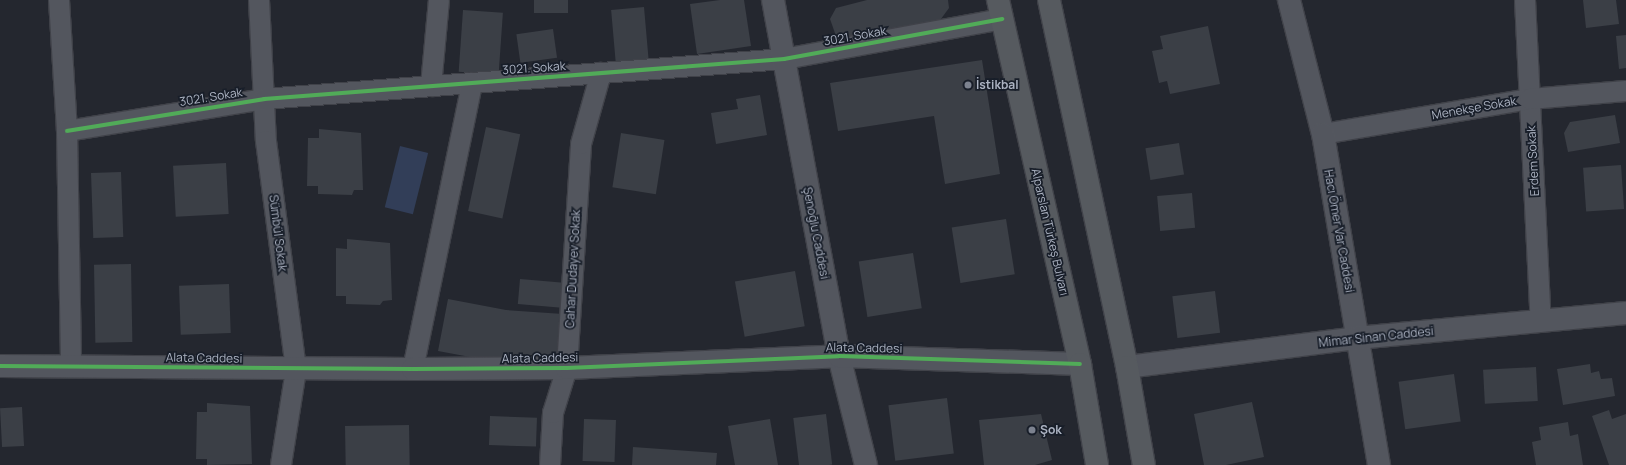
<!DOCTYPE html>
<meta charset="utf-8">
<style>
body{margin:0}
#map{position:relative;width:1626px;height:465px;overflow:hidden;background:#24272f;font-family:Manrope,sans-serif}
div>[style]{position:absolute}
.water>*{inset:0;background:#323e58;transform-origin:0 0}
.building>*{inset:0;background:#3b3f46;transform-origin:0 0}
.roads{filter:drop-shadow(1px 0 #404249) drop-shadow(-1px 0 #404249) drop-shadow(0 1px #404249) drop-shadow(0 -1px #404249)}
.minor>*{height:20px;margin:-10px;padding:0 10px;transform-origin:10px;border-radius:10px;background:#53565e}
.tertiary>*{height:22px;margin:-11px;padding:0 11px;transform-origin:11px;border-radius:11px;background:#53565e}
.trunk>*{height:22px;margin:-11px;padding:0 11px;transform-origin:11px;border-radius:11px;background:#565a5f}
.cycleway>*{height:4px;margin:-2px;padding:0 2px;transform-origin:2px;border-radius:2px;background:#51ab58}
.dots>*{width:11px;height:11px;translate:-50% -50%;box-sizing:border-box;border:2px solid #181e29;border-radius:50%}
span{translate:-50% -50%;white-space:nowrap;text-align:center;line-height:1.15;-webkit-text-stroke:3.5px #181e29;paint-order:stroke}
.street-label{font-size:12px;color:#acb3c2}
.poi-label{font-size:12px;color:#acb3c2;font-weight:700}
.left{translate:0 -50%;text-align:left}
</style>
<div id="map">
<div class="water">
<div style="left:400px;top:146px;width:29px;height:63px;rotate:14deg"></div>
</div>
<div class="building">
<div style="left:534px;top:0;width:34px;height:13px"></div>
<div style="clip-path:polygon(720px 0,744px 0,751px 46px,697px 54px,690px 4px)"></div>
<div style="clip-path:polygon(867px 0,948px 0,949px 8px,938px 23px,841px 40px,836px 36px,830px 19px,836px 8px)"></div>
<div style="clip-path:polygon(1583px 0,1616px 0,1619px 24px,1586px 28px)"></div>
<div style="left:644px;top:7px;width:52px;height:33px;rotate:85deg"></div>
<div style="left:463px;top:10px;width:40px;height:62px;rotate:4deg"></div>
<div style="clip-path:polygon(1208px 26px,1220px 84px,1170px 94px,1167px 81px,1159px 83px,1152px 51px,1163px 49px,1160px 36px)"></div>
<div style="left:553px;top:29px;width:29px;height:37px;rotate:82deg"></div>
<div style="clip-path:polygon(1626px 35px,1626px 68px,1619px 69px,1616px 36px)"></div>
<div style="clip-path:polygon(982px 60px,1000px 174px,945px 184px,934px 116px,838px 131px,830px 83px)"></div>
<div style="clip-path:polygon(760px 95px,767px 135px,716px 144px,711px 113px,738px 109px,736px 99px)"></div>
<div style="clip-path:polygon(1615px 115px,1620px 143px,1568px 152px,1564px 133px,1570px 122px)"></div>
<div style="left:486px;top:127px;width:35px;height:86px;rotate:12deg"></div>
<div style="clip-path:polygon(319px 129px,361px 133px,363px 190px,354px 190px,352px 195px,318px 194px,318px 186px,307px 186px,308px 138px,319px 138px)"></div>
<div style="left:621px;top:133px;width:44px;height:55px;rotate:9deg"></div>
<div style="left:1179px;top:143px;width:32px;height:34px;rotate:81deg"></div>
<div style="left:226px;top:163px;width:51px;height:53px;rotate:87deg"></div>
<div style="left:1621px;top:165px;width:44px;height:38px;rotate:86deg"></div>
<div style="left:121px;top:172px;width:65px;height:30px;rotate:88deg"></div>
<div style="left:1192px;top:193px;width:35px;height:35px;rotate:85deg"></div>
<div style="left:1006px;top:219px;width:56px;height:55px;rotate:81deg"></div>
<div style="clip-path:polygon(347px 239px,390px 243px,392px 300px,383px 301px,380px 305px,346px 304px,346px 296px,336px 296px,336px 248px,347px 249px)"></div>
<div style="left:913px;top:253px;width:56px;height:55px;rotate:81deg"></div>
<div style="left:131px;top:264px;width:78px;height:37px;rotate:89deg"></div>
<div style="left:795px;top:271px;width:56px;height:61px;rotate:80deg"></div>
<div style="left:520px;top:279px;width:44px;height:25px;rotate:5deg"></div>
<div style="left:229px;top:284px;width:49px;height:50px;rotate:88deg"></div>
<div style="left:1215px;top:291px;width:42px;height:43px;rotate:83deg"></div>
<div style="clip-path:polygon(448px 299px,506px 310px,563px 314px,561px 355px,524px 355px,497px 362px,438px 351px)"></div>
<div style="clip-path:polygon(1590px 364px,1591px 373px,1599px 371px,1601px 379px,1612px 378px,1615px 396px,1563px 405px,1557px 369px)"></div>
<div style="left:1536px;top:367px;width:34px;height:53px;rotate:87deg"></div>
<div style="left:1454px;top:374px;width:48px;height:56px;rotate:82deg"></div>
<div style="left:947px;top:398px;width:56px;height:59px;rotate:83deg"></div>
<div style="clip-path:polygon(1252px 402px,1264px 457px,1226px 465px,1204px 465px,1194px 414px)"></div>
<div style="clip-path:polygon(207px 403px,250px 406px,252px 464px,207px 465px,207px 459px,196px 459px,197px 412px,207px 412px)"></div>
<div style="left:22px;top:407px;width:39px;height:22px;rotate:87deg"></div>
<div style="clip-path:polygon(1609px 410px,1612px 419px,1626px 414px,1626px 465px,1609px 465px,1592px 416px)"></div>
<div style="left:826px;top:414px;width:51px;height:33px;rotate:83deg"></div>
<div style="clip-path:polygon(1041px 414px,1052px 460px,1035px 465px,984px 465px,979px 420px)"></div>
<div style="left:490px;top:416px;width:47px;height:29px;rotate:2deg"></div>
<div style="left:584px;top:419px;width:32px;height:42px;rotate:2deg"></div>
<div style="clip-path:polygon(770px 419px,778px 465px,735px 465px,728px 426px)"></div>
<div style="clip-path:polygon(1568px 422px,1570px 436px,1578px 434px,1583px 465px,1536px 465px,1532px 442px,1541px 440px,1539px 427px)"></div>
<div style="left:409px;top:425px;width:40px;height:64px;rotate:89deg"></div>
<div style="clip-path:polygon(633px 447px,717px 453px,716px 465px,632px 465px)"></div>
</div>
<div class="roads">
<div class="minor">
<div style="left:59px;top:0;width:131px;rotate:86.5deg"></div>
<div style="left:67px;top:131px;width:234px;rotate:89deg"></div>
<div style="left:259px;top:0;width:141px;rotate:87.2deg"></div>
<div style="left:266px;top:141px;width:231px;rotate:82.5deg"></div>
<div style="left:296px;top:370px;width:96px;rotate:99deg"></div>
<div style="left:1525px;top:0;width:322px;rotate:87.2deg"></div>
<div style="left:431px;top:86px;width:86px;rotate:-84.7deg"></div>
<div style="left:67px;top:131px;width:200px;rotate:-9.2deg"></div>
<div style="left:264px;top:99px;width:522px;rotate:-4.4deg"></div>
<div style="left:784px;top:59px;width:222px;rotate:-10.4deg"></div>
<div style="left:1323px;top:134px;width:210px;rotate:-9.6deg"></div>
<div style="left:1530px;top:99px;width:96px;rotate:-4.8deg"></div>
<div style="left:413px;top:369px;width:292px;rotate:-78.3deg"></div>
<div style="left:550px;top:465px;width:52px;rotate:-86.7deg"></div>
<div style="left:553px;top:413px;width:47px;rotate:-72.7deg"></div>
<div style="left:567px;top:368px;width:224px;rotate:-86.4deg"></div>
<div style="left:581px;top:144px;width:74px;rotate:-74.3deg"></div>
</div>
<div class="tertiary">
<div style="left:773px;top:0;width:362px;rotate:79.5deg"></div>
<div style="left:839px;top:356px;width:112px;rotate:76.1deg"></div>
<div style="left:1289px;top:0;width:138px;rotate:75.8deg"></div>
<div style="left:1323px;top:134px;width:336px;rotate:80.4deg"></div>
<div style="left:0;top:366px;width:413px;rotate:0.4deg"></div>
<div style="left:413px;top:369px;width:154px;rotate:-0.4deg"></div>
<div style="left:567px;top:368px;width:272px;rotate:-2.5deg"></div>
<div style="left:839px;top:356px;width:241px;rotate:1.9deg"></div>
<div style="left:1127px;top:367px;width:232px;rotate:-7.2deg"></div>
<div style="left:1357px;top:338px;width:270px;rotate:-5.3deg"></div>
</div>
<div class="trunk">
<div style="left:998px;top:0;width:373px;rotate:77.3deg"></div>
<div style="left:1080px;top:364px;width:102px;rotate:80.4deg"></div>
<div style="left:1049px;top:0;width:375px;rotate:78deg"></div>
<div style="left:1127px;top:367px;width:99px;rotate:80.2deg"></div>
</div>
</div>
<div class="cycleway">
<div style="left:67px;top:131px;width:200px;rotate:-9.2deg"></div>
<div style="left:264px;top:99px;width:522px;rotate:-4.4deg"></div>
<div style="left:784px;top:59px;width:222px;rotate:-10.4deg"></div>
<div style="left:0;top:366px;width:413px;rotate:0.4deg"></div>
<div style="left:413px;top:369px;width:154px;rotate:-0.4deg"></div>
<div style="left:567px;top:368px;width:272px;rotate:-2.5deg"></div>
<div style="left:839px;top:356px;width:241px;rotate:1.9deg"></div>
</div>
<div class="dots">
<div style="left:968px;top:85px;background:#7c828f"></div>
<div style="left:1032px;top:430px;background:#7c828f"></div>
</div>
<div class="street-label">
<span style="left:855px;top:36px;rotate:-10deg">3021. Sokak</span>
<span style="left:534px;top:68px;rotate:-4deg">3021. Sokak</span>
<span style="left:211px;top:97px;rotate:-9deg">3021. Sokak</span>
<span style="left:1474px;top:108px;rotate:-10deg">Menekşe Sokak</span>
<span style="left:1533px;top:161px;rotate:-93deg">Erdem Sokak</span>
<span style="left:1339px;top:231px;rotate:80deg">Hacı Ömer Var Caddesi</span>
<span style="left:1050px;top:232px;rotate:77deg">Alparslan Türkeş Bulvarı</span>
<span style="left:278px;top:233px;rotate:83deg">Sümbül Sokak</span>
<span style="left:816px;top:233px;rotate:79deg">Şenoğlu Caddesi</span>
<span style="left:573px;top:269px;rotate:-87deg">Cahar Dudayev Sokak</span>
<span style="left:1376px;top:337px;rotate:-6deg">Mimar Sinan Caddesi</span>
<span style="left:864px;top:348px;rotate:1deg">Alata Caddesi</span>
<span style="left:204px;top:358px;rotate:1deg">Alata Caddesi</span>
<span style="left:540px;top:358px;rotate:-1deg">Alata Caddesi</span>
</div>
<div class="poi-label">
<span class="left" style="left:976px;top:85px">İstikbal</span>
<span class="left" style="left:1040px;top:430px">Şok</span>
</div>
</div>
